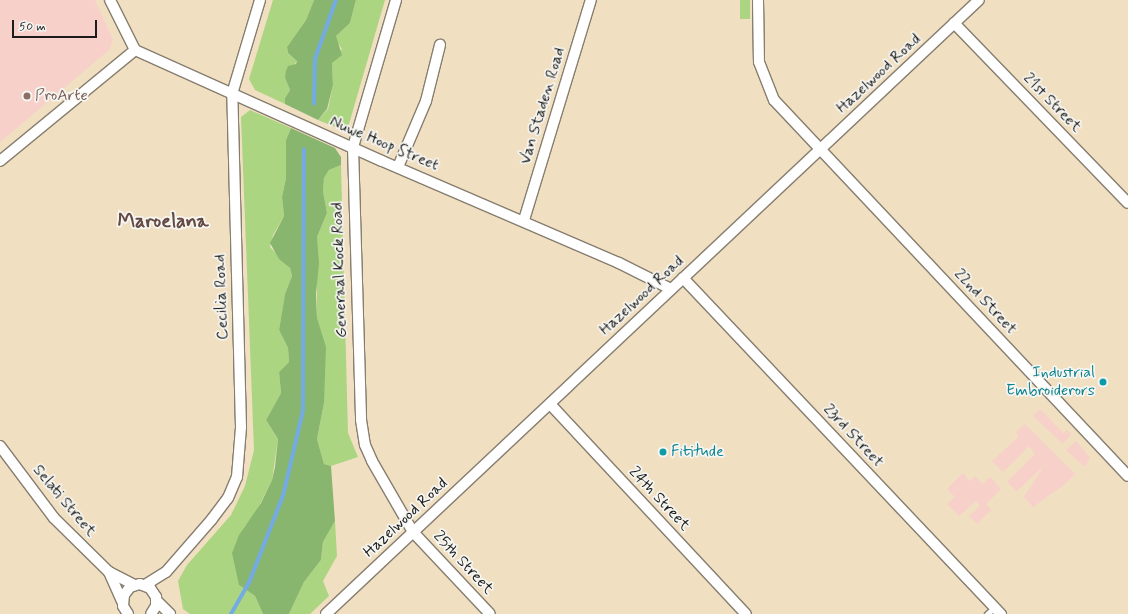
<!DOCTYPE html>
<style>
body{margin:0}
#map{position:relative;width:1128px;height:614px;overflow:hidden;background:#f1dfc2;font-family:Mynerve,sans-serif}
div>[style]{position:absolute}
.built>*{inset:0;background:#f7d0c9}
.green>*{inset:0;background:#acd581;transform-origin:0 0}
.forest>*{inset:0;background:#89b66f}
.stream>*{height:3.5px;margin:-1.75px;padding:0 1.75px;transform-origin:1.75px;border-radius:1.75px;background:#73abe2}
.roads{filter:drop-shadow(1px 0 #867e6f) drop-shadow(-1px 0 #867e6f) drop-shadow(0 1px #867e6f) drop-shadow(0 -1px #867e6f)}
.service>*{height:5px;margin:-2.5px;padding:0 2.5px;transform-origin:2.5px;border-radius:2.5px;background:#fff}
.minor>*{height:10px;margin:-5px;padding:0 5px;transform-origin:5px;border-radius:5px;background:#fff}
.dots>*{width:11px;height:11px;translate:-50% -50%;box-sizing:border-box;border:2px solid #f6f6f2;border-radius:50%}
span{translate:-50% -50%;white-space:nowrap;text-align:center;line-height:1.15;-webkit-text-stroke:3.5px #f6f6f2;paint-order:stroke}
.street-label{font-size:16px;color:#1c1c1c}
.education-label{font-size:16px;color:#785e54}
.left{translate:0 -50%;text-align:left}
.culture-label{font-size:16px;color:#0d838f}
.right{translate:-100% -50%;text-align:right}
.district-label{font-size:20px;color:#664a44;font-weight:700}
.scale{position:absolute;left:12px;top:20px;width:85px;height:18px;box-sizing:border-box;border:2px solid #1c1c1c;border-top:0;padding-left:5px;font-size:12px;line-height:14px;white-space:nowrap;color:#1c1c1c;-webkit-text-stroke:3px #f6f6f2;paint-order:stroke}
</style>
<div id="map">
<div class="built">
<div style="clip-path:polygon(0 0,95px 0,113px 40px,109px 50px,0 142px)"></div>
<div style="clip-path:polygon(1040px 409px,1063px 433px,1067px 430px,1071px 434px,1063px 444px,1033px 416px)"></div>
<div style="clip-path:polygon(1025px 424px,1075px 474px,1064px 485px,1033px 507px,1024px 497px,1044px 466px,1017px 491px,1007px 482px,1035px 454px,1029px 446px,1003px 472px,992px 461px,1019px 436px,1016px 432px)"></div>
<div style="clip-path:polygon(1076px 441px,1090px 458px,1085px 467px,1066px 450px)"></div>
<div style="clip-path:polygon(963px 473px,970px 481px,975px 476px,982px 484px,990px 477px,1001px 489px,986px 504px,991px 510px,977px 524px,969px 516px,980px 506px,976px 501px,959px 516px,947px 504px,955px 497px,947px 489px)"></div>
</div>
<div class="green">
<div style="clip-path:polygon(273px 0,314px 0,306px 20px,287px 47px,288px 53px,297px 61px,285px 78px,290px 90px,285px 98px,285px 104px,255px 90px,249px 79px)"></div>
<div style="clip-path:polygon(356px 0,385px 0,349px 124px,345px 129px,340px 129px,318px 120px,328px 109px,333px 85px,332px 63px,342px 49px,335px 39px,336px 36px,350px 23px)"></div>
<div style="left:740px;top:0;width:10px;height:19px"></div>
<div style="clip-path:polygon(250px 110px,291px 128px,286px 140px,286px 178px,282px 197px,284px 216px,273px 235px,270px 247px,290px 268px,292px 276px,285px 294px,279px 330px,288px 348px,289px 362px,279px 372px,281px 393px,266px 420px,278px 439px,272px 480px,255px 514px,244px 527px,239px 585px,255px 596px,263px 614px,190px 614px,183px 609px,178px 581px,187px 565px,231px 515px,245px 486px,254px 450px,241px 117px)"></div>
<div style="clip-path:polygon(341px 165px,348px 433px,358px 457px,331px 466px,324px 464px,317px 439px,324px 403px,317px 318px,317px 237px,327px 213px,323px 191px,324px 178px,329px 170px)"></div>
<div style="clip-path:polygon(335px 521px,337px 556px,323px 581px,329px 596px,310px 614px,289px 614px,304px 582px,321px 560px,323px 542px)"></div>
</div>
<div class="forest">
<div style="clip-path:polygon(314px 0,356px 0,350px 23px,336px 36px,342px 55px,332px 63px,333px 85px,327px 109px,318px 120px,285px 104px,285px 98px,290px 90px,285px 78px,286px 71px,288px 66px,296px 64px,297px 61px,288px 53px,287px 47px,306px 20px)"></div>
<div style="clip-path:polygon(291px 128px,335px 148px,341px 157px,341px 165px,329px 170px,324px 178px,323px 191px,327px 213px,317px 237px,319px 263px,316px 294px,317px 318px,326px 347px,324px 403px,317px 439px,324px 464px,331px 466px,335px 521px,323px 542px,321px 560px,304px 582px,289px 614px,263px 614px,255px 596px,239px 585px,232px 553px,239px 535px,261px 503px,272px 480px,275px 467px,278px 439px,266px 420px,281px 393px,279px 372px,289px 362px,288px 348px,279px 330px,285px 294px,292px 276px,290px 268px,279px 259px,270px 243px,284px 216px,282px 197px,286px 178px,286px 140px)"></div>
</div>
<div class="stream">
<div style="left:314px;top:104px;width:45px;rotate:-88.7deg"></div>
<div style="left:315px;top:59px;width:63px;rotate:-70.4deg"></div>
<div style="left:231px;top:614px;width:36px;rotate:-60deg"></div>
<div style="left:249px;top:583px;width:93px;rotate:-68.7deg"></div>
<div style="left:283px;top:496px;width:87px;rotate:-76.8deg"></div>
<div style="left:303px;top:411px;width:261px;rotate:-89.8deg"></div>
</div>
<div class="roads">
<div class="service">
<div style="left:987px;top:614px;width:9px;rotate:-41deg"></div>
</div>
<div class="minor">
<div style="left:110px;top:0;width:56px;rotate:63.4deg"></div>
<div style="left:135px;top:50px;width:271px;rotate:24.2deg"></div>
<div style="left:382px;top:161px;width:258px;rotate:23.3deg"></div>
<div style="left:619px;top:263px;width:58px;rotate:26.6deg"></div>
<div style="left:396px;top:0;width:153px;rotate:106.3deg"></div>
<div style="left:353px;top:147px;width:273px;rotate:88.3deg"></div>
<div style="left:361px;top:420px;width:25px;rotate:81deg"></div>
<div style="left:365px;top:445px;width:17px;rotate:66deg"></div>
<div style="left:372px;top:461px;width:82px;rotate:60deg"></div>
<div style="left:413px;top:532px;width:112px;rotate:46.8deg"></div>
<div style="left:758px;top:0;width:62px;rotate:89.1deg"></div>
<div style="left:759px;top:62px;width:41px;rotate:68.5deg"></div>
<div style="left:774px;top:100px;width:516px;rotate:46.73deg"></div>
<div style="left:954px;top:23px;width:250px;rotate:46deg"></div>
<div style="left:0;top:161px;width:175px;rotate:-39.4deg"></div>
<div style="left:398px;top:167px;width:72px;rotate:-67deg"></div>
<div style="left:426px;top:101px;width:58px;rotate:-76deg"></div>
<div style="left:524px;top:220px;width:230px;rotate:-73.1deg"></div>
<div style="left:683px;top:278px;width:463px;rotate:46.6deg"></div>
<div style="left:550px;top:404px;width:287px;rotate:47deg"></div>
<div style="left:0;top:446px;width:90px;rotate:53.1deg"></div>
<div style="left:54px;top:518px;width:77px;rotate:44.5deg"></div>
<div style="left:109px;top:572px;width:29px;rotate:27deg"></div>
<div style="left:109px;top:572px;width:32px;rotate:66deg"></div>
<div style="left:145px;top:585px;width:25px;rotate:-32deg"></div>
<div style="left:166px;top:572px;width:70px;rotate:-49deg"></div>
<div style="left:212px;top:519px;width:26px;rotate:-53deg"></div>
<div style="left:228px;top:498px;width:23px;rotate:-67deg"></div>
<div style="left:237px;top:477px;width:50px;rotate:-85.4deg"></div>
<div style="left:241px;top:427px;width:333px;rotate:-91.5deg"></div>
<div style="left:232px;top:94px;width:98px;rotate:-73.4deg"></div>
<div style="left:156px;top:600px;width:20px;rotate:45deg"></div>
<div style="left:128px;top:614px;width:9px;rotate:-122deg"></div>
<div style="left:123px;top:606px;width:11px;rotate:-85deg"></div>
<div style="left:124px;top:595px;width:10px;rotate:-53deg"></div>
<div style="left:130px;top:587px;width:10px;rotate:-17deg"></div>
<div style="left:140px;top:584px;width:11px;rotate:22deg"></div>
<div style="left:150px;top:588px;width:11px;rotate:56deg"></div>
<div style="left:156px;top:597px;width:9px;rotate:90deg"></div>
<div style="left:156px;top:606px;width:9px;rotate:122deg"></div>
<div style="left:326px;top:614px;width:896px;rotate:-43.24deg"></div>
</div>
</div>
<div class="dots">
<div style="left:27px;top:96px;background:#8d6e63"></div>
<div style="left:1103px;top:382px;background:#0f9aa8"></div>
<div style="left:663px;top:452px;background:#0f9aa8"></div>
</div>
<div class="street-label">
<span style="left:879px;top:74px;rotate:-43deg">Hazelwood Road</span>
<span style="left:1052px;top:103px;rotate:46deg">21st Street</span>
<span style="left:543px;top:106px;rotate:-73deg">Van Staden Road</span>
<span style="left:384px;top:144px;rotate:23deg">Nuwe Hoop Street</span>
<span style="left:340px;top:270px;rotate:-92deg">Generaal Kock Road</span>
<span style="left:642px;top:296px;rotate:-43deg">Hazelwood Road</span>
<span style="left:222px;top:297px;rotate:-92deg">Cecilia Road</span>
<span style="left:985px;top:302px;rotate:47deg">22nd Street</span>
<span style="left:853px;top:436px;rotate:47deg">23rd Street</span>
<span style="left:659px;top:499px;rotate:47deg">24th Street</span>
<span style="left:64px;top:501px;rotate:50deg">Selati Street</span>
<span style="left:406px;top:518px;rotate:-43deg">Hazelwood Road</span>
<span style="left:463px;top:563px;rotate:47deg">25th Street</span>
</div>
<div class="education-label">
<span class="left" style="left:35px;top:96px">ProArte</span>
</div>
<div class="culture-label">
<span class="right" style="left:1095px;top:382px">Industrial<br>Embroiderors</span>
<span class="left" style="left:671px;top:452px">Fititude</span>
</div>
<div class="district-label">
<span style="left:163px;top:221px">Maroelana</span>
</div>
<div class="scale">50 m</div>
</div>
